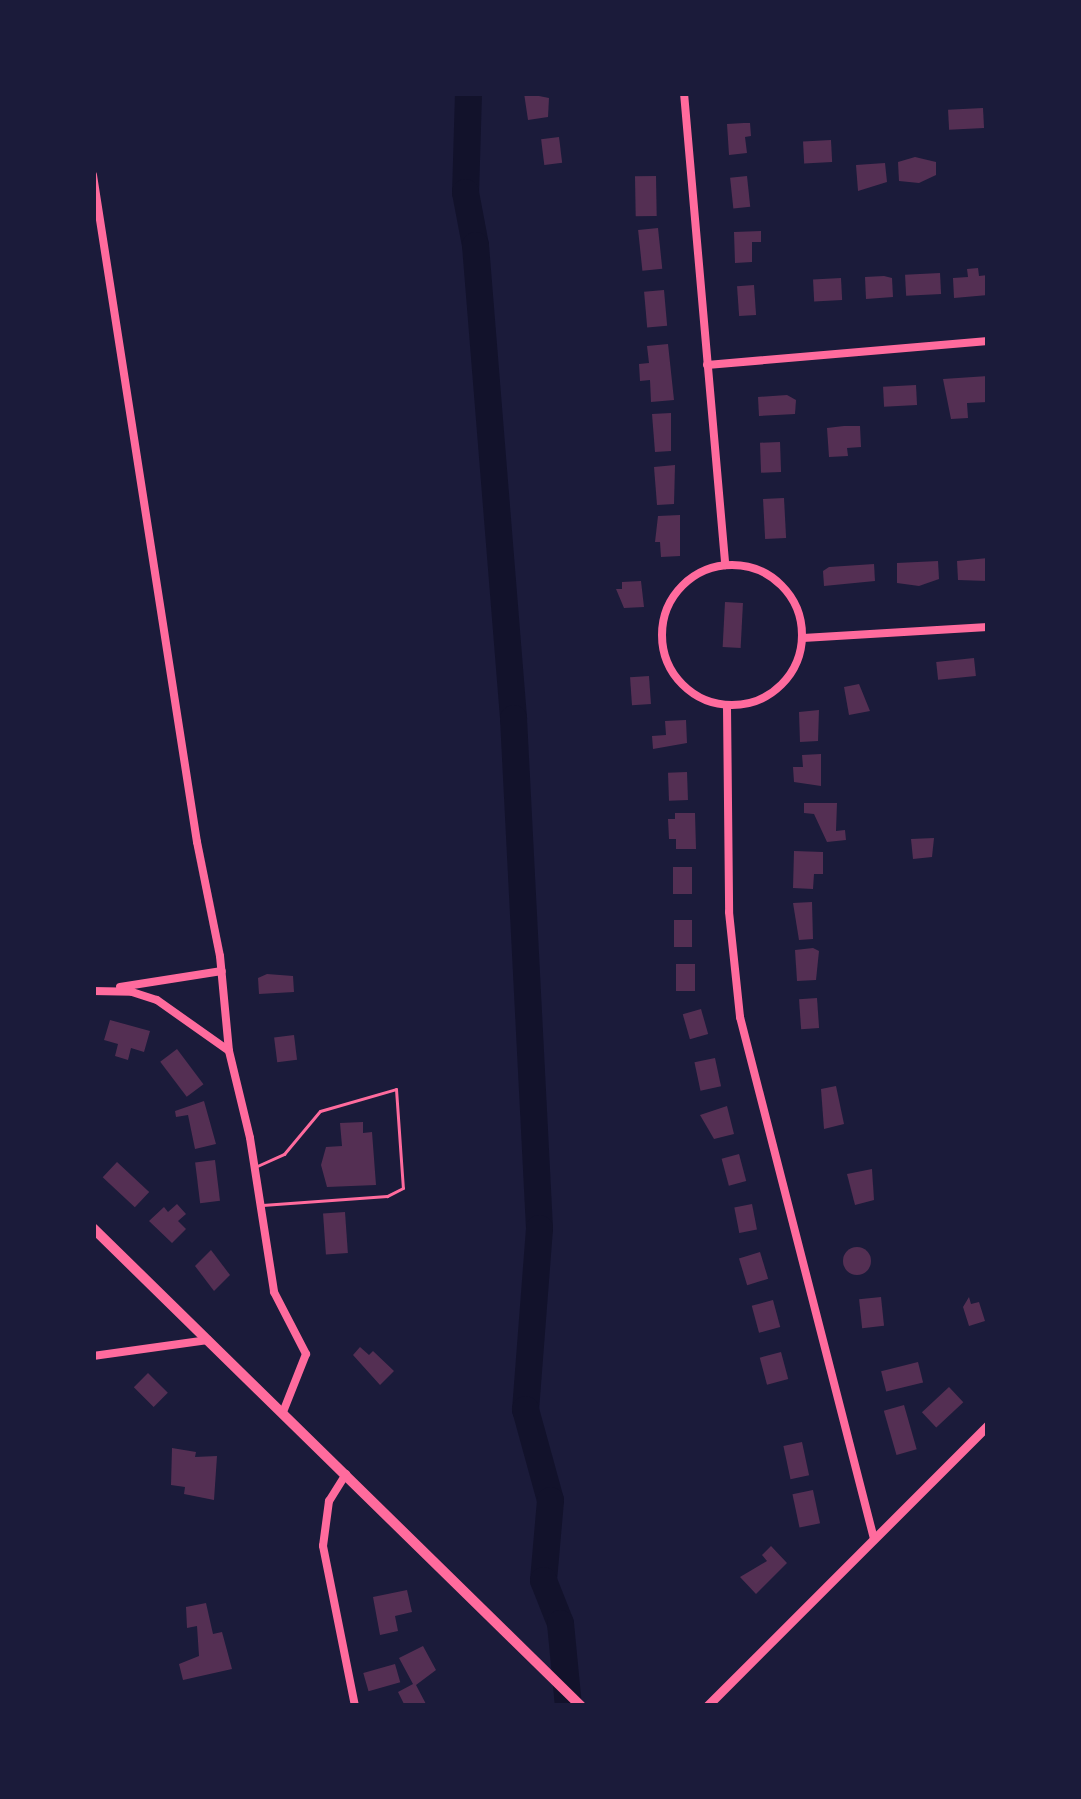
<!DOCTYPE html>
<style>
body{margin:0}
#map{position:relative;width:1081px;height:1799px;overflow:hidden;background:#1b1b3a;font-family:Commissioner,sans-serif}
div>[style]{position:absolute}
.river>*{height:27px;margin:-13.5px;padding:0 13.5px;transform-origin:13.5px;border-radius:13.5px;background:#12122b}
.building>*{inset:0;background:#542f53;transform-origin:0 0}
.round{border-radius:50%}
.service>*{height:3px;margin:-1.5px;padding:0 1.5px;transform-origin:1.5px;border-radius:1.5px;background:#ff6b9d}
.minor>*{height:8px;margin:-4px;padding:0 4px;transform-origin:4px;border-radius:4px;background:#ff6b9d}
.minor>.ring{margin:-4px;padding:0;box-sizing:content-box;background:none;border:8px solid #ff6b9d;border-radius:50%}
.tertiary>*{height:9px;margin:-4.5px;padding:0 4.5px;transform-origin:4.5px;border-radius:4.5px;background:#ff6b9d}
.secondary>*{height:10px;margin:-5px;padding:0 5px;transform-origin:5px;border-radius:5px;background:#ff6b9d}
span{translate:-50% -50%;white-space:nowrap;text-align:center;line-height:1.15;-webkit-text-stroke:9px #1b1b3a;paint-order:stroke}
.frame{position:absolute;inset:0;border:96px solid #1b1b3a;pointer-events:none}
</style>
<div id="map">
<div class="river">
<div style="left:468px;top:93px;width:99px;rotate:91.7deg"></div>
<div style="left:465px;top:192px;width:54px;rotate:79.3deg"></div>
<div style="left:475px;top:245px;width:475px;rotate:85.4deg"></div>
<div style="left:513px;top:718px;width:511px;rotate:87.08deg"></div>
<div style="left:539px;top:1228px;width:182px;rotate:94.4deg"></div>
<div style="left:525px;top:1409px;width:94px;rotate:74.6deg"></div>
<div style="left:550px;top:1500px;width:80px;rotate:95deg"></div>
<div style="left:543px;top:1580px;width:46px;rotate:68.4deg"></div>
<div style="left:560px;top:1623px;width:83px;rotate:84.5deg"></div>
</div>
<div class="building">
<div style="clip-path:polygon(524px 93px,549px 98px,548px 117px,528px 120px)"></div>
<div style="left:983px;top:108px;width:20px;height:35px;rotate:87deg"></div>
<div style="clip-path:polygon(744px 123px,750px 123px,751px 136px,745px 137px,747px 153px,729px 155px,727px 124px)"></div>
<div style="left:559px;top:137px;width:26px;height:18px;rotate:83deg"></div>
<div style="left:831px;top:140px;width:22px;height:28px;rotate:87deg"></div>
<div style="clip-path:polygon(915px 157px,936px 162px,936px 175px,919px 183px,899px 181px,898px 162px)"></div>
<div style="clip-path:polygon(885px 163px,887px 182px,858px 191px,856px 165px)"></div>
<div style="left:656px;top:176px;width:40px;height:21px;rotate:89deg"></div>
<div style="left:747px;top:176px;width:31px;height:17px;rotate:84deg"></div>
<div style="left:658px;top:228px;width:41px;height:20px;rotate:84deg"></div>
<div style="clip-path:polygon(761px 231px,761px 242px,752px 242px,752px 262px,735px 263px,734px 232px)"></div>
<div style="clip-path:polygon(978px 268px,979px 276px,988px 275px,988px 295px,954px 298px,953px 278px,968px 277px,967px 269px)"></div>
<div style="left:940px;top:273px;width:21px;height:35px;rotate:87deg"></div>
<div style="clip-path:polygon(884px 276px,892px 278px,893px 297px,866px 299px,865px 277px)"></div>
<div style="left:841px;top:278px;width:22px;height:28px;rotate:87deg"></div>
<div style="left:754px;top:285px;width:30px;height:17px;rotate:86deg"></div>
<div style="left:664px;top:290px;width:36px;height:20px;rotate:85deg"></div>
<div style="clip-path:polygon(668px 344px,674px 400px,651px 402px,650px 380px,640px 381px,639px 364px,649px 363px,647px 346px)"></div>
<div style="clip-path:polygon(988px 376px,988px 402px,967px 403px,968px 418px,951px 419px,943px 379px)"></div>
<div style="left:916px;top:385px;width:20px;height:33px;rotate:87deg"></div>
<div style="clip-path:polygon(787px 395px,796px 400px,795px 414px,759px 416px,758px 397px)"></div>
<div style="clip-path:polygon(671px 413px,671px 451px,655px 452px,652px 414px)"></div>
<div style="clip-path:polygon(844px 426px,860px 426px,861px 447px,847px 448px,848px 456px,829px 457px,827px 428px)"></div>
<div style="left:780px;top:442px;width:30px;height:20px;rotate:88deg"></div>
<div style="clip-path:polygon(675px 465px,674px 504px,657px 505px,654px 467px)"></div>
<div style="left:784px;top:498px;width:40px;height:21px;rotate:87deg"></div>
<div style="clip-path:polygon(680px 515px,680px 556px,661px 557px,660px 542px,655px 542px,658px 516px)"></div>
<div style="clip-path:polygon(988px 558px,988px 581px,958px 580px,957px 561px)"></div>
<div style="clip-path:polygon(938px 561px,939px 579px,919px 586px,897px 583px,897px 563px)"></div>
<div style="clip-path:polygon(874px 564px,875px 581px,824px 586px,823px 571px,829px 567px)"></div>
<div style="clip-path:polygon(641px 581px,644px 607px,624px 608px,616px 589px,622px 589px,622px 582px)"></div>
<div style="left:725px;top:602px;width:18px;height:45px;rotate:3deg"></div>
<div style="left:974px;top:658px;width:18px;height:38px;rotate:84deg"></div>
<div style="left:649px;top:676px;width:28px;height:19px;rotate:86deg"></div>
<div style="clip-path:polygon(859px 684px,870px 711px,849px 715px,844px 687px)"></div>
<div style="clip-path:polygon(819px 710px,818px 741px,800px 742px,799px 712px)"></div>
<div style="clip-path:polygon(686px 720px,687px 743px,653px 749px,652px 736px,666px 735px,665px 721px)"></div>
<div style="clip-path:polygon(821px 754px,821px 786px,794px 782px,793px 767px,803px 767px,802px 755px)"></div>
<div style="left:687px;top:772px;width:28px;height:19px;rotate:88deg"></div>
<div style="clip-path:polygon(804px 803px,837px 803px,836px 831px,845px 830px,846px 840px,827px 842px,814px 814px,804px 813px)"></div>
<div style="clip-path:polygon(675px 813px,695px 813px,696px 849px,676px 849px,676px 839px,669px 839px,668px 819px,675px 819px)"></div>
<div style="clip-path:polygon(934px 838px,932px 857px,913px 859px,911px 839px)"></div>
<div style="clip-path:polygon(794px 851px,823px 852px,823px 874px,814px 874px,813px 889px,793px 888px)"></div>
<div style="left:673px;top:867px;width:19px;height:27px"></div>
<div style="clip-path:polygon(812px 902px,813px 939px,799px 940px,793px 903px)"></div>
<div style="left:674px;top:920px;width:18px;height:27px"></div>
<div style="clip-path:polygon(813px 948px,819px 951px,816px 980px,797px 981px,795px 950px)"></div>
<div style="left:676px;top:964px;width:19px;height:27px"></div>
<div style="clip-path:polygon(267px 974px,293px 976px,294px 992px,259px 994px,258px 978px)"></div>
<div style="left:817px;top:998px;width:30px;height:18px;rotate:86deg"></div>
<div style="left:701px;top:1009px;width:26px;height:19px;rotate:74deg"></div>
<div style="clip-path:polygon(110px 1020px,150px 1031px,144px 1052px,131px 1048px,128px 1060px,115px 1056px,118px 1044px,104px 1040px)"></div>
<div style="left:294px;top:1035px;width:25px;height:20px;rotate:83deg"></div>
<div style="left:177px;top:1049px;width:44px;height:21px;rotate:53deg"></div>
<div style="left:715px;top:1058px;width:29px;height:21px;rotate:78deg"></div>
<div style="clip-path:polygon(836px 1086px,844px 1124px,824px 1129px,821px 1089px)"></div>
<div style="clip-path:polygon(204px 1101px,216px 1144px,195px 1149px,188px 1115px,176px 1117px,175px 1111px)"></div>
<div style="clip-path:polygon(727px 1106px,734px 1134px,714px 1139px,700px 1115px)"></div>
<div style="clip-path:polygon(363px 1122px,363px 1133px,372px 1132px,376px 1185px,327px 1187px,321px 1165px,326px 1147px,342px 1146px,340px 1123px)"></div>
<div style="left:739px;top:1154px;width:28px;height:18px;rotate:75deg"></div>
<div style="left:215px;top:1160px;width:41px;height:20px;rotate:83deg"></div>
<div style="left:117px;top:1162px;width:44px;height:21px;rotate:43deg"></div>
<div style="clip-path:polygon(872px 1169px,874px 1200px,855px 1205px,847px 1174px)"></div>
<div style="clip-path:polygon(177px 1204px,186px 1214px,178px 1221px,186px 1229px,172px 1243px,149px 1221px,164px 1207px,168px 1212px)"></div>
<div style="left:752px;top:1204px;width:26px;height:18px;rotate:79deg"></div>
<div style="left:345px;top:1212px;width:41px;height:22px;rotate:86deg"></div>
<div class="round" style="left:843px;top:1247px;width:28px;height:28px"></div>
<div style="clip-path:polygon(211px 1250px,230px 1275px,214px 1291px,195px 1266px)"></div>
<div style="left:760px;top:1252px;width:28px;height:22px;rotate:73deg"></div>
<div style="left:881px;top:1297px;width:29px;height:22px;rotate:84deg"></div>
<div style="clip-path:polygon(969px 1297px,971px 1304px,979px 1302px,985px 1321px,969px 1326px,963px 1307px)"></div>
<div style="left:773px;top:1300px;width:28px;height:22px;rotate:75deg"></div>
<div style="clip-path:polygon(360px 1347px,369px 1355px,373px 1351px,394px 1371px,380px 1385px,353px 1355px)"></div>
<div style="left:781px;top:1352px;width:28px;height:22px;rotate:75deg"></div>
<div style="left:918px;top:1362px;width:21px;height:38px;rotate:76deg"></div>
<div style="left:148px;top:1373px;width:28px;height:20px;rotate:45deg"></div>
<div style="left:949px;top:1387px;width:21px;height:37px;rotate:47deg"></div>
<div style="left:904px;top:1405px;width:46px;height:21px;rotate:74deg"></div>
<div style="left:802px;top:1442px;width:34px;height:19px;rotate:78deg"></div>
<div style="clip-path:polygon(172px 1448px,196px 1452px,195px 1457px,217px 1456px,214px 1500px,184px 1494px,185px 1487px,171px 1485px)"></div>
<div style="left:813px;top:1490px;width:34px;height:21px;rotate:78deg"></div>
<div style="clip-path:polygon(771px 1546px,787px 1563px,756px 1594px,740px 1577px,767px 1561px,762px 1555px)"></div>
<div style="clip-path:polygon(407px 1590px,412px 1612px,395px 1616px,398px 1631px,380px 1635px,373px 1597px)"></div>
<div style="clip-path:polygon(206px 1603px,213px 1634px,222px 1632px,232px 1669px,183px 1680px,179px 1664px,199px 1656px,197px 1626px,187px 1628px,186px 1607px)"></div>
<div style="clip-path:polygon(423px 1646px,436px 1670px,416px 1685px,427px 1706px,405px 1706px,398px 1692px,413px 1684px,399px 1658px)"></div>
<div style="left:395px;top:1664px;width:19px;height:33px;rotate:74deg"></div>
</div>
<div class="service">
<div style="left:255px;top:1167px;width:32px;rotate:-24deg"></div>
<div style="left:284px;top:1154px;width:56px;rotate:-50.1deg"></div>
<div style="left:320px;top:1111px;width:79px;rotate:-16.1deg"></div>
<div style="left:396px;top:1089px;width:99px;rotate:86deg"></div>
<div style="left:403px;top:1188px;width:18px;rotate:153deg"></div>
<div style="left:387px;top:1196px;width:125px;rotate:175.9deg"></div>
</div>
<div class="minor">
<div style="left:684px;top:93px;width:474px;rotate:85deg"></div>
<div style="left:93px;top:175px;width:675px;rotate:81.14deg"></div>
<div style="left:197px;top:842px;width:116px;rotate:78.6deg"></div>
<div style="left:220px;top:956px;width:95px;rotate:84.6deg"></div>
<div style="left:707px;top:365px;width:282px;rotate:-4.9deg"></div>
<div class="ring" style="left:662px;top:565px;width:132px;height:132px"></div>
<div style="left:803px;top:638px;width:185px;rotate:-3.4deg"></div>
<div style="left:727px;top:707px;width:205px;rotate:89.4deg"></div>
<div style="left:729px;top:912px;width:106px;rotate:84deg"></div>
<div style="left:740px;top:1017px;width:539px;rotate:75.6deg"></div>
<div style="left:120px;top:987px;width:103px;rotate:-8.9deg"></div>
<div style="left:93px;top:991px;width:39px;rotate:1deg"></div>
<div style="left:132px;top:992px;width:26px;rotate:18deg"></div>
<div style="left:157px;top:1000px;width:88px;rotate:35.3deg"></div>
<div style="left:229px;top:1051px;width:89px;rotate:76.4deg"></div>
<div style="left:250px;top:1138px;width:156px;rotate:81.1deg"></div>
<div style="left:274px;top:1292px;width:70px;rotate:62.7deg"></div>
<div style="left:306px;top:1354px;width:62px;rotate:111.6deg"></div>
<div style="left:93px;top:1356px;width:116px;rotate:-7.9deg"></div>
<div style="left:346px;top:1474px;width:32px;rotate:122deg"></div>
<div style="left:329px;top:1501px;width:45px;rotate:97.6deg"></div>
<div style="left:323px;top:1546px;width:163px;rotate:78.7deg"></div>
</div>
<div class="tertiary">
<div style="left:707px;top:1706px;width:397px;rotate:-45deg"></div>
</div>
<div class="secondary">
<div style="left:93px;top:1228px;width:683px;rotate:44.41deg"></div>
</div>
<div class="frame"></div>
</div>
